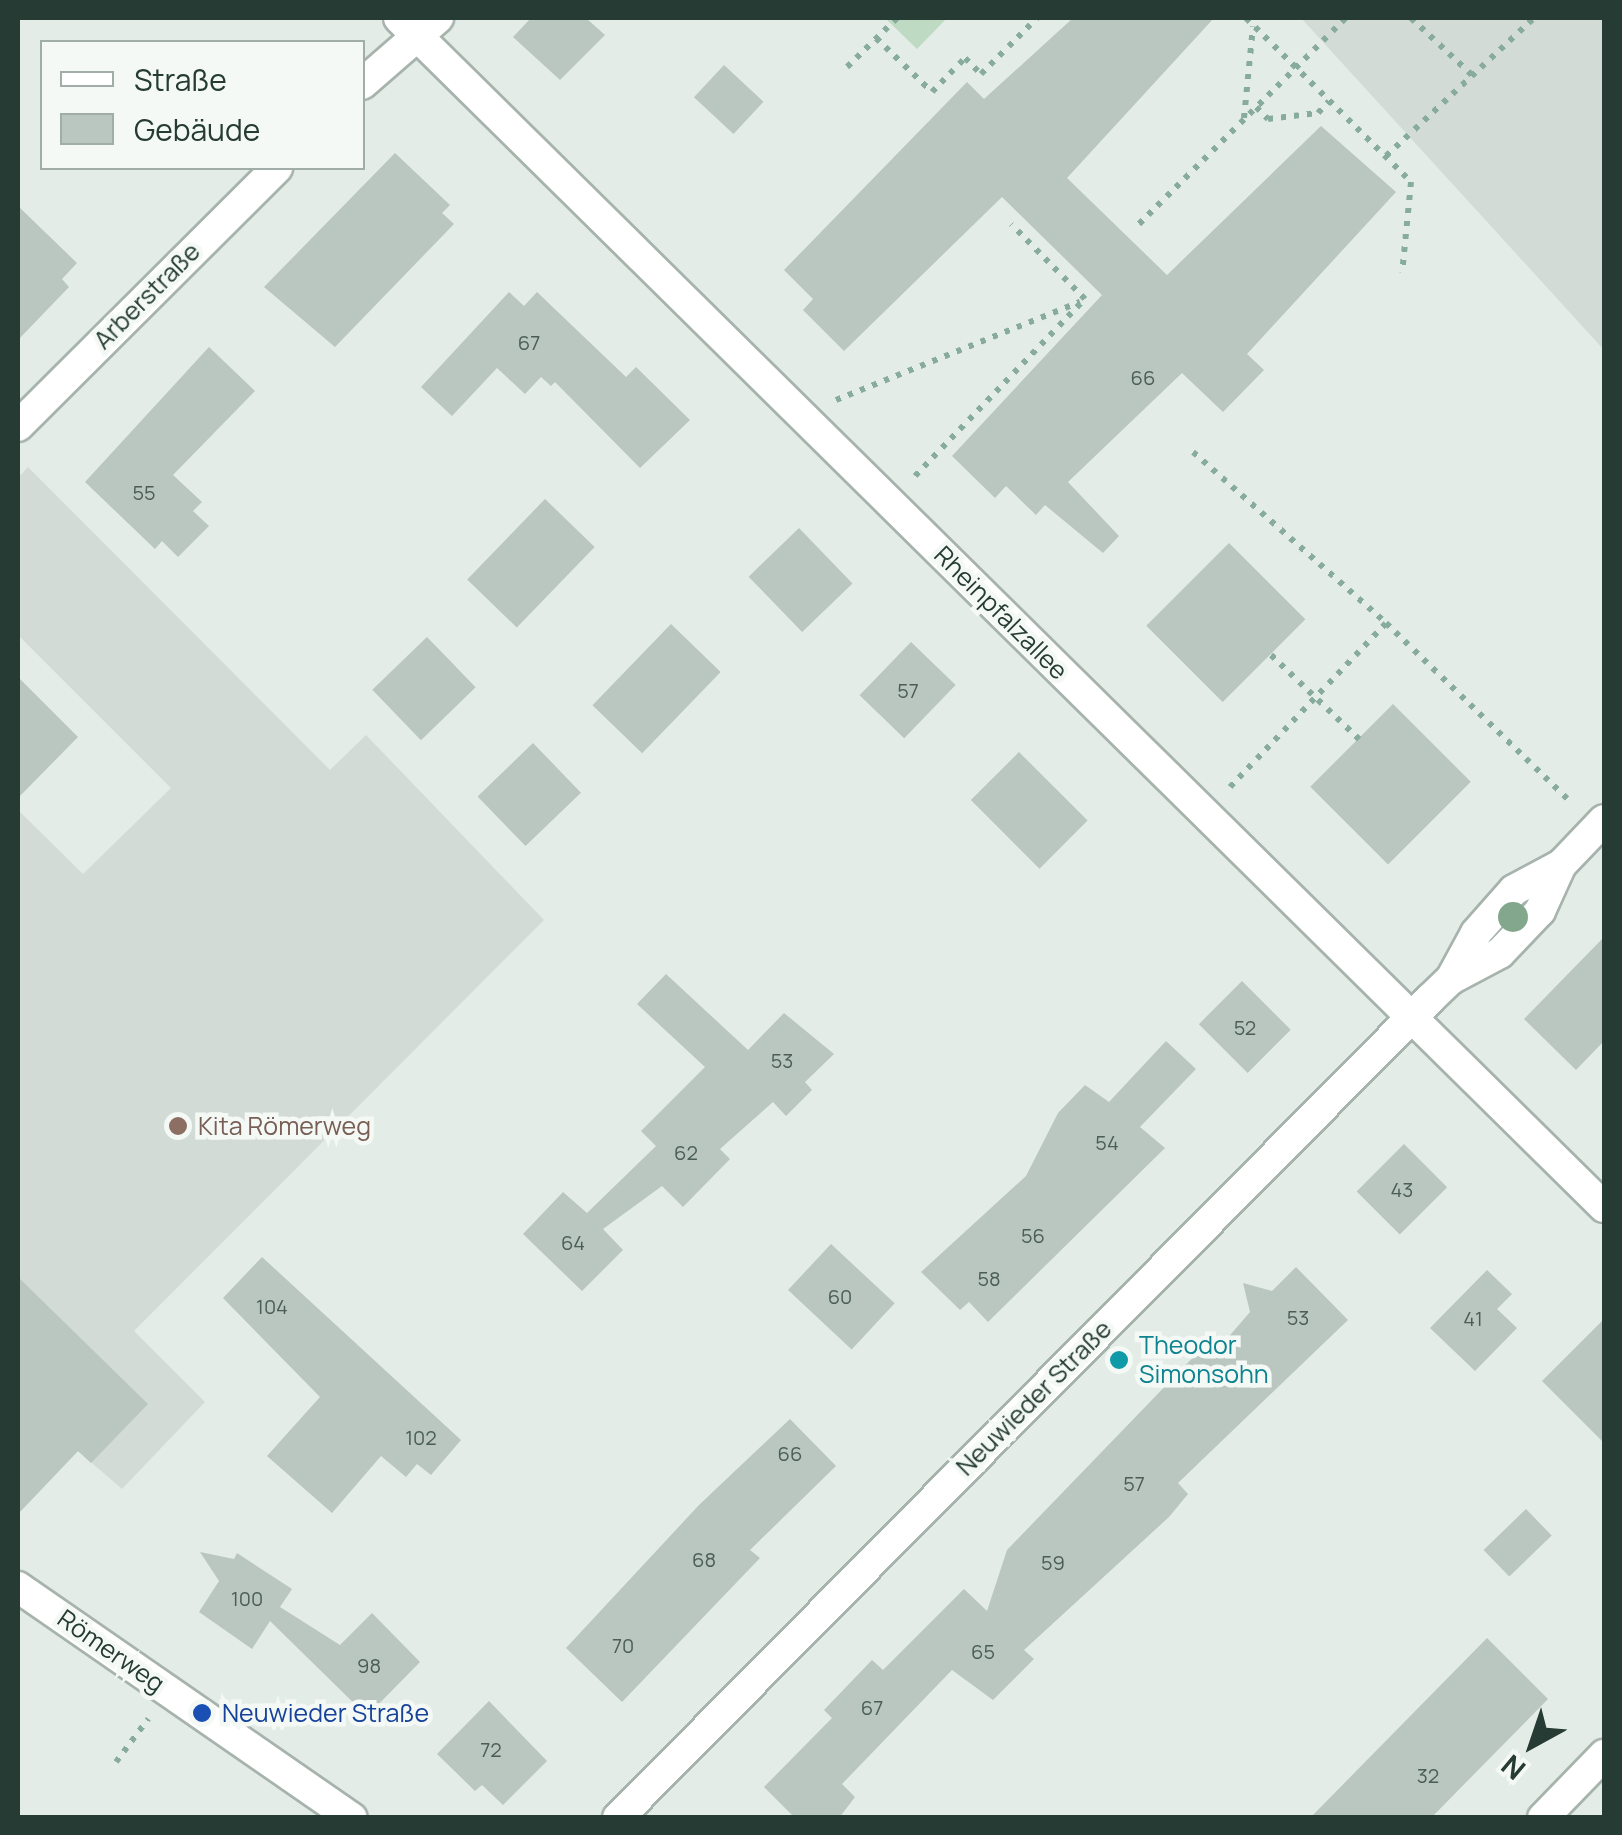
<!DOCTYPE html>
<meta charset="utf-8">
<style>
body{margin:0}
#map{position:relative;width:1622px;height:1835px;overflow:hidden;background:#e4ece7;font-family:Manrope,sans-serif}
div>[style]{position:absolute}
.built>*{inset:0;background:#d2dbd6}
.green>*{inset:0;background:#bfdac3}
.building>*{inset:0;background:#bac6c0;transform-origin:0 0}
.path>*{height:6px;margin-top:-3px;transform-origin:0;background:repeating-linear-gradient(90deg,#88ac9c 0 5px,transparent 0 13px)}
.roads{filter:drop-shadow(2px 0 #a7b3ad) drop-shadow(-2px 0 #a7b3ad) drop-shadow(0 2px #a7b3ad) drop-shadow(0 -2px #a7b3ad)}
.minor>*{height:30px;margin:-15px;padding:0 15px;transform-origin:15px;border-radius:15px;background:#fff}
.trees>*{width:30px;height:30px;margin:-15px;border-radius:50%;background:#83a78d}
.dots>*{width:28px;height:28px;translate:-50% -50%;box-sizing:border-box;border:5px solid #f4f9f6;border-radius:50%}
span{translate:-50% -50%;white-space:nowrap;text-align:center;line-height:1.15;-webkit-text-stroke:9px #f4f9f6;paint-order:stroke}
.number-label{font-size:20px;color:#4a5e56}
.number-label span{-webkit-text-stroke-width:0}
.street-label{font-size:25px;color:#253b33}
.education-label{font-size:25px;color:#785e54}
.left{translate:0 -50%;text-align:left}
.culture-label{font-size:25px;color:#0d838f}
.transit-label{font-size:25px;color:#164399}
.frame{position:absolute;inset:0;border:20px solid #253b33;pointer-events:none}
.legend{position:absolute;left:40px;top:40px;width:325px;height:130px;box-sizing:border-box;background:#f4f9f6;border:2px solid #a1ada8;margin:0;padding:12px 18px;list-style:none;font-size:30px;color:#253b33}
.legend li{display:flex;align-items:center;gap:20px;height:50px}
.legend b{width:50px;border:2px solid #a1ada8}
.north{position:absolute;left:1482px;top:1695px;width:100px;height:100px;-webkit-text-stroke:8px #f4f9f6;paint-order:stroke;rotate:220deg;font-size:28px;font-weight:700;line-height:40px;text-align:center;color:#253b33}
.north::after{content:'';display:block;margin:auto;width:35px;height:45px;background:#253b33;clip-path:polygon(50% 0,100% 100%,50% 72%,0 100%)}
</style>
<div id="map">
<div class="built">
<div style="clip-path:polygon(1301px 18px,1604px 18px,1604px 350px)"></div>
<div style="clip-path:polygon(28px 467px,330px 770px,366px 735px,544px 920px,134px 1331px,205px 1402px,122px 1489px,78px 1451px,21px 1511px,18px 810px,83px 874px,171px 788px,18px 635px,18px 478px)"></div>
</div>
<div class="green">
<div style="clip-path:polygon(885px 18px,947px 18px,917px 49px)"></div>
</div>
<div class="building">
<div style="clip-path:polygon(531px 18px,586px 18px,605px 35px,560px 80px,513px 37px)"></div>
<div style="clip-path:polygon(1073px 18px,1214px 18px,1067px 178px,1167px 275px,1321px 126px,1396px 192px,1247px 354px,1264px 370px,1223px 412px,1182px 373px,1068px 482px,1119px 536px,1103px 553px,1045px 505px,1036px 515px,1006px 486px,995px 498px,952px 456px,1102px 295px,1002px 197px,844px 351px,803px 310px,813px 299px,784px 270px,967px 82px,984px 99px)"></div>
<div style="left:724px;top:65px;width:54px;height:44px;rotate:43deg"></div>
<div style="clip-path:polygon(395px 153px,450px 205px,442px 213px,454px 224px,335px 347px,264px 287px)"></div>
<div style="clip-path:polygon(18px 206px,77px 263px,62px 279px,69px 287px,18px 340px)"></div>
<div style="clip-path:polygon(509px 292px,524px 306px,537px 292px,626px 377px,636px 367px,690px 420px,640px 468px,555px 382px,551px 386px,541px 377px,525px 394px,497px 368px,452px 416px,421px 387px)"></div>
<div style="clip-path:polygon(209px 347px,255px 391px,173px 475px,202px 502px,193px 511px,209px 526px,178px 557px,162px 541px,155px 549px,85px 482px)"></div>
<div style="left:545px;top:499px;width:69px;height:112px;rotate:44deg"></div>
<div style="left:799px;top:528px;width:77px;height:70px;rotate:46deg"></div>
<div style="left:1229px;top:543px;width:108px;height:117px;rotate:45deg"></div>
<div style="left:671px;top:624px;width:69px;height:113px;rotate:44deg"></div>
<div style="left:427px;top:637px;width:70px;height:76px;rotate:46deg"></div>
<div style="left:911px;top:642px;width:62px;height:74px;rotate:44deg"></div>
<div style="clip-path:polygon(18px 677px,78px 737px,18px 798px)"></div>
<div style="left:1393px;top:704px;width:110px;height:117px;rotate:45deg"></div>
<div style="left:533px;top:743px;width:69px;height:77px;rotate:46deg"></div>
<div style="left:1019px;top:752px;width:97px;height:68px;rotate:45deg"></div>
<div style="clip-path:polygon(1604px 937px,1604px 1041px,1576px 1070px,1524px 1019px)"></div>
<div style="clip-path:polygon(666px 974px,748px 1050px,784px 1013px,834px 1054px,805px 1082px,812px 1090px,786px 1116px,773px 1102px,720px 1149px,730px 1159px,683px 1207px,662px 1186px,603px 1229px,623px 1250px,582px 1291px,523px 1234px,563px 1192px,587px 1213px,656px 1146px,641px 1131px,705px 1067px,637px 1004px)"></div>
<div style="left:1242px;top:981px;width:69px;height:61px;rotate:45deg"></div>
<div style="clip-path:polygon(1166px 1041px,1196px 1069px,1140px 1127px,1165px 1148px,988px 1322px,969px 1302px,960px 1310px,921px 1272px,1026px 1176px,1058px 1113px,1085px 1085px,1109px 1102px)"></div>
<div style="left:1404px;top:1144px;width:61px;height:67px;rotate:45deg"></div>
<div style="left:831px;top:1244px;width:87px;height:63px;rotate:43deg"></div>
<div style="clip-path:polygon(262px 1257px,461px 1440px,431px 1475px,417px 1464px,406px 1477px,381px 1456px,332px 1513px,267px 1456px,320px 1397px,223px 1298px)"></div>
<div style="clip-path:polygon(1296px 1267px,1348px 1320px,1178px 1483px,1188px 1494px,1169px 1517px,1024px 1650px,1034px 1659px,993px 1700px,952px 1670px,842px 1784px,855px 1797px,839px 1818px,795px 1818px,764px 1787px,832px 1718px,824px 1710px,872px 1660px,883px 1670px,964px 1589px,987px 1611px,1007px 1550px,1204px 1346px,1213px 1355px,1250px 1312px,1243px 1283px,1272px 1291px)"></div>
<div style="clip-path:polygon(1487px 1270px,1512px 1294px,1497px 1309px,1517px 1328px,1475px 1371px,1430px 1328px)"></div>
<div style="clip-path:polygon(18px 1277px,148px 1404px,91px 1463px,78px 1451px,18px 1514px)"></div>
<div style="clip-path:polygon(1604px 1319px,1604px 1443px,1542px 1381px)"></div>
<div style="clip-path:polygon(790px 1419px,836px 1466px,750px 1550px,760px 1558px,622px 1702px,566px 1648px,699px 1505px)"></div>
<div style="left:1526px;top:1509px;width:37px;height:59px;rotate:46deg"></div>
<div style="clip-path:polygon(200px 1552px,234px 1559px,237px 1553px,292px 1589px,280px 1607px,340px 1645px,372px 1613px,420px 1662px,367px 1716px,270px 1621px,252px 1649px,199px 1612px,219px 1581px)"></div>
<div style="clip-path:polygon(1487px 1638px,1548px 1699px,1431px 1818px,1310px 1818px)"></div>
<div style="clip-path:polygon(489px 1701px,547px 1761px,503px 1805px,482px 1785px,475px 1791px,437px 1754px)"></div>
</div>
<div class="path">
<div style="left:1246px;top:18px;width:233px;rotate:44.8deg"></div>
<div style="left:1411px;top:182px;width:91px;rotate:95.6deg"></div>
<div style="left:1411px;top:18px;width:86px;rotate:43.1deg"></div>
<div style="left:876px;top:38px;width:78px;rotate:44deg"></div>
<div style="left:932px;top:92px;width:47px;rotate:-45.9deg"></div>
<div style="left:965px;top:58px;width:23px;rotate:45deg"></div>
<div style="left:981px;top:74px;width:79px;rotate:-45deg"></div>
<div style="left:847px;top:67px;width:70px;rotate:-44.4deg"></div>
<div style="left:1256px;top:107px;width:17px;rotate:45deg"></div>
<div style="left:1268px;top:119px;width:50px;rotate:-6.8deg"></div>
<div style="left:1318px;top:113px;width:16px;rotate:-47deg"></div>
<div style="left:1244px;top:118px;width:92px;rotate:-84.4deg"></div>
<div style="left:1386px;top:156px;width:202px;rotate:-43deg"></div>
<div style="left:1139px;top:224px;width:292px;rotate:-44.9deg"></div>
<div style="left:836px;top:400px;width:263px;rotate:-21.9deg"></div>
<div style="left:1193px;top:452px;width:258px;rotate:41.5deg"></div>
<div style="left:1386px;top:623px;width:257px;rotate:44.1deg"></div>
<div style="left:915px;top:476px;width:245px;rotate:-46.2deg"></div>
<div style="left:1085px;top:299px;width:105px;rotate:-134.6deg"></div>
<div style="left:1271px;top:655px;width:122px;rotate:43.7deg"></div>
<div style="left:1230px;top:787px;width:226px;rotate:-46.4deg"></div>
<div style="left:116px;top:1762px;width:54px;rotate:-53.3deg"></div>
</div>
<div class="roads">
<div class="minor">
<div style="left:399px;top:18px;width:1693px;rotate:44.62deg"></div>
<div style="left:362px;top:84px;width:101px;rotate:-41deg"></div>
<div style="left:18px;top:426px;width:366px;rotate:-44.9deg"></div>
<div style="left:1451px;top:979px;width:52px;rotate:-61.5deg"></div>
<div style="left:1476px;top:933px;width:57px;rotate:-48.5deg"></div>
<div style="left:1514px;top:890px;width:53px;rotate:-28deg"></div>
<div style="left:1561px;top:865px;width:62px;rotate:-46.3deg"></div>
<div style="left:18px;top:1587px;width:406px;rotate:34.7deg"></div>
<div style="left:618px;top:1818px;width:1153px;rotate:-45.25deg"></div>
<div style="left:1430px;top:999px;width:29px;rotate:-44deg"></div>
<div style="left:1451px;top:979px;width:55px;rotate:-28deg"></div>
<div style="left:1500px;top:953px;width:58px;rotate:-46.4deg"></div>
<div style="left:1540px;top:911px;width:51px;rotate:-65.5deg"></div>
<div style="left:1543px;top:1818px;width:88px;rotate:-45.9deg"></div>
</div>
</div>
<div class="trees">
<div style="left:1513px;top:917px"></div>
</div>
<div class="dots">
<div style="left:178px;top:1126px;background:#8d6e63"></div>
<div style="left:1119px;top:1360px;background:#0f9aa8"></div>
<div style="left:202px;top:1713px;background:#1a4fb4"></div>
</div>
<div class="number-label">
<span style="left:529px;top:342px">67</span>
<span style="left:1143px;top:377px">66</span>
<span style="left:144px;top:492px">55</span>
<span style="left:908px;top:690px">57</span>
<span style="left:1245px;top:1027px">52</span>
<span style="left:782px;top:1060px">53</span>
<span style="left:1107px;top:1142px">54</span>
<span style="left:686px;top:1152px">62</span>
<span style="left:1402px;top:1189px">43</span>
<span style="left:1033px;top:1235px">56</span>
<span style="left:573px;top:1242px">64</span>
<span style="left:989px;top:1278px">58</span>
<span style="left:840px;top:1296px">60</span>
<span style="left:272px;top:1306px">104</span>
<span style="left:1298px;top:1317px">53</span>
<span style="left:1473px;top:1318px">41</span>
<span style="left:421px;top:1437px">102</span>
<span style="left:790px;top:1453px">66</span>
<span style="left:1134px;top:1483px">57</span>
<span style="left:704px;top:1559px">68</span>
<span style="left:1053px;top:1562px">59</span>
<span style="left:247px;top:1598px">100</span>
<span style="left:623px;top:1645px">70</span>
<span style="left:983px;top:1651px">65</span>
<span style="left:369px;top:1665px">98</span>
<span style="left:872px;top:1707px">67</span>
<span style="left:491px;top:1749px">72</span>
<span style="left:1428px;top:1775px">32</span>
</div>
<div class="street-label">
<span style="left:147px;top:296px;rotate:-45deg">Arberstraße</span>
<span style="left:1001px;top:613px;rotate:45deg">Rheinpfalzallee</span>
<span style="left:1034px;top:1398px;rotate:-45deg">Neuwieder Straße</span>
<span style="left:111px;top:1651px;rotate:35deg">Römerweg</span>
</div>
<div class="education-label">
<span class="left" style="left:198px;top:1126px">Kita Römerweg</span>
</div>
<div class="culture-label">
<span class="left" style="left:1139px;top:1360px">Theodor<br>Simonsohn</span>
</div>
<div class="transit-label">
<span class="left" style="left:222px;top:1713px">Neuwieder Straße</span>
</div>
<div class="frame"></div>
<ul class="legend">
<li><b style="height:12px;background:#fff"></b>Straße</li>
<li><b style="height:28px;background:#bac6c0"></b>Gebäude</li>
</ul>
<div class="north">N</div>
</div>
